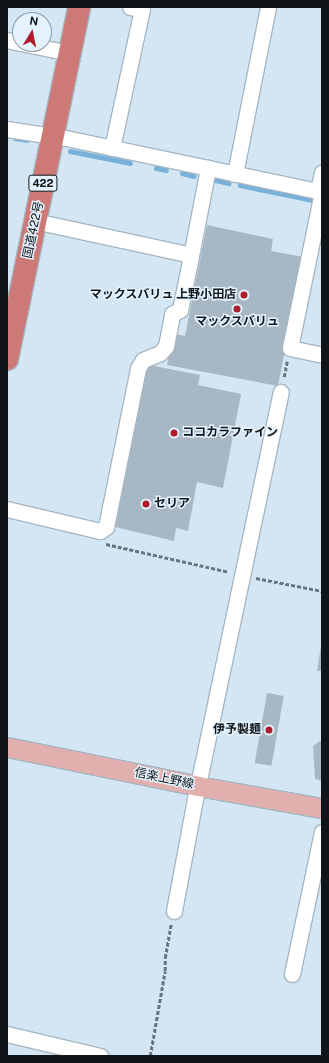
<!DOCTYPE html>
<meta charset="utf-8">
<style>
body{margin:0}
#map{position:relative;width:329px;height:1063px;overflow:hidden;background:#d4e6f3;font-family:"Public Sans","Noto Sans JP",sans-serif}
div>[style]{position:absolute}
.stream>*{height:4.5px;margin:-2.25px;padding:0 2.25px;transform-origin:2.25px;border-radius:2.25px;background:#77b1d9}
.building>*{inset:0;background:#a7b8c4;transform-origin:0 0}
.path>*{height:2.5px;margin-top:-1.25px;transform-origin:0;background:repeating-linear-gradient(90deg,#68747c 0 4px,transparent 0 6px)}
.roads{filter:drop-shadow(1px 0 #a6b7c3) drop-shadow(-1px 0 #a6b7c3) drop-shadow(0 1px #a6b7c3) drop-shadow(0 -1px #a6b7c3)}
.minor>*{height:15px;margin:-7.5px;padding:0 7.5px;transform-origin:7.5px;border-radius:7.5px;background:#fff}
.major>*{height:19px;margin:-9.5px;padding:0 9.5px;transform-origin:9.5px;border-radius:9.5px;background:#e1afad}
.highway>*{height:22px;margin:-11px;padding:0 11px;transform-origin:11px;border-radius:11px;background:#cd7a76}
.dots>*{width:11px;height:11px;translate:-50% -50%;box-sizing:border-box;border:2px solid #e4f2fd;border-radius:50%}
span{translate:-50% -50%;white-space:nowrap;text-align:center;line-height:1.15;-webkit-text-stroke:3px #e4f2fd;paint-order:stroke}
.shield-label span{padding:1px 3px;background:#e4f2fd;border:1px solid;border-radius:3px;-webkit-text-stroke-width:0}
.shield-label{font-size:11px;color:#0f1519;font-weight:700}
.street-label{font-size:12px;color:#0f1519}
.poi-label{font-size:12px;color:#0f1519;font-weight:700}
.right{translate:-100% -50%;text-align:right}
.left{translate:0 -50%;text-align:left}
.frame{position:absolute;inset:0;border:8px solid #0f1519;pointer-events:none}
.north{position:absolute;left:12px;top:12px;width:40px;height:40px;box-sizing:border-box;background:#e4f2fd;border:1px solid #8f9aa2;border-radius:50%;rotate:10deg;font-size:11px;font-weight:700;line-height:16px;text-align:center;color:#0f1519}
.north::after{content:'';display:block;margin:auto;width:14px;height:18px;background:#af1c2b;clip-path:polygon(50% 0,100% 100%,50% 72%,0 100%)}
</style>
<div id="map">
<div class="stream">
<div style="left:15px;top:138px;width:12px;rotate:9deg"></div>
<div style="left:70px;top:151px;width:61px;rotate:11.3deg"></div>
<div style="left:156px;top:168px;width:10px;rotate:11deg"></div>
<div style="left:182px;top:173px;width:12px;rotate:14deg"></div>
<div style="left:211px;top:179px;width:18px;rotate:13deg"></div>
<div style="left:240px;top:185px;width:75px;rotate:11.6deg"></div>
</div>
<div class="building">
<div style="clip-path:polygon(207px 225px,273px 239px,271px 251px,303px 257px,278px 386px,167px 365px,173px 333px,185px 336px)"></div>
<div style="clip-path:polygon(144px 364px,200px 375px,198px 385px,241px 394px,223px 488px,197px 482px,188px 531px,176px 528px,174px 541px,111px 526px)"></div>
<div style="clip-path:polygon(321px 646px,322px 646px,322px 671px,317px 671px)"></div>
<div style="left:267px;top:693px;width:17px;height:71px;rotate:10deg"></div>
<div style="clip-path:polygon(320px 741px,322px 741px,322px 781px,315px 779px,313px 746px)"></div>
</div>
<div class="path">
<div style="left:284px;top:377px;width:16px;rotate:-79deg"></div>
<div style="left:106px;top:544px;width:126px;rotate:12.8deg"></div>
<div style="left:256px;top:578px;width:67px;rotate:11.1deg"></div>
<div style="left:150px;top:1056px;width:86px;rotate:-80deg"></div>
<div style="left:165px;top:971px;width:13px;rotate:-90deg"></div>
<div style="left:165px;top:958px;width:34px;rotate:-80deg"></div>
</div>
<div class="roads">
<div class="minor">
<div style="left:7px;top:40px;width:13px;rotate:13deg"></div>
<div style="left:25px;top:44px;width:46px;rotate:11.3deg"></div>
<div style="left:7px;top:129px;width:60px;rotate:8.7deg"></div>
<div style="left:66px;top:138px;width:262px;rotate:11.9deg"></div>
<div style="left:112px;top:148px;width:142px;rotate:-77.8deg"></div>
<div style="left:142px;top:9px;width:12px;rotate:-171deg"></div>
<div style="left:235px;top:174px;width:170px;rotate:-78.8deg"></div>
<div style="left:318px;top:191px;width:19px;rotate:-78deg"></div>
<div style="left:322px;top:192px;width:159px;rotate:101.6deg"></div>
<div style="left:290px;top:348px;width:33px;rotate:12deg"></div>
<div style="left:190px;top:261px;width:95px;rotate:-79deg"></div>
<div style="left:7px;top:509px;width:96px;rotate:13.3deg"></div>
<div style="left:100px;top:531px;width:7px;rotate:-34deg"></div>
<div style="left:106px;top:527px;width:162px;rotate:-78.6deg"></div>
<div style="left:138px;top:368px;width:9px;rotate:-58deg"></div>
<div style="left:143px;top:360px;width:18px;rotate:-22deg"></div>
<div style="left:160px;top:353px;width:9px;rotate:-49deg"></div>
<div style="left:166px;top:346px;width:33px;rotate:-79deg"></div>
<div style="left:172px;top:314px;width:9px;rotate:-27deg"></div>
<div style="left:180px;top:310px;width:50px;rotate:-78.5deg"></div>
<div style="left:190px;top:261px;width:8px;rotate:-113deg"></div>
<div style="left:187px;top:254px;width:156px;rotate:-167.8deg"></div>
<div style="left:174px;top:911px;width:114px;rotate:-79.4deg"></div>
<div style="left:195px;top:799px;width:416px;rotate:-78.1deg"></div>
<div style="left:292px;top:974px;width:145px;rotate:-78.1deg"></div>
<div style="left:7px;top:1034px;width:96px;rotate:13.3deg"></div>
</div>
<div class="major">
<div style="left:7px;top:747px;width:195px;rotate:11.5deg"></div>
<div style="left:198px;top:786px;width:126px;rotate:10.1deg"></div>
</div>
<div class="highway">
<div style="left:7px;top:359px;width:359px;rotate:-78.4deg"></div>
</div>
</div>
<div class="dots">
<div style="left:244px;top:295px;background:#af1c2b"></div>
<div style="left:237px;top:309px;background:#af1c2b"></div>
<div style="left:174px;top:433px;background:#af1c2b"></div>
<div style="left:146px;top:504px;background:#af1c2b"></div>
<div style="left:269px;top:730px;background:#af1c2b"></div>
</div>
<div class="shield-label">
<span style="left:43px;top:183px">422</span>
</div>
<div class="street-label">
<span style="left:34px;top:230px;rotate:-78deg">国道422号</span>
<span style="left:164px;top:779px;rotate:12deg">信楽上野線</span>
</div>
<div class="poi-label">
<span class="right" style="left:236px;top:295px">マックスバリュ 上野小田店</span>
<span style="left:237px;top:322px">マックスバリュ</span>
<span class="left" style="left:182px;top:433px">ココカラファイン</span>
<span class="left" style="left:154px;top:504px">セリア</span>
<span class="right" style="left:261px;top:730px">伊予製麺</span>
</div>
<div class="frame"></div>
<div class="north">N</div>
</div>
